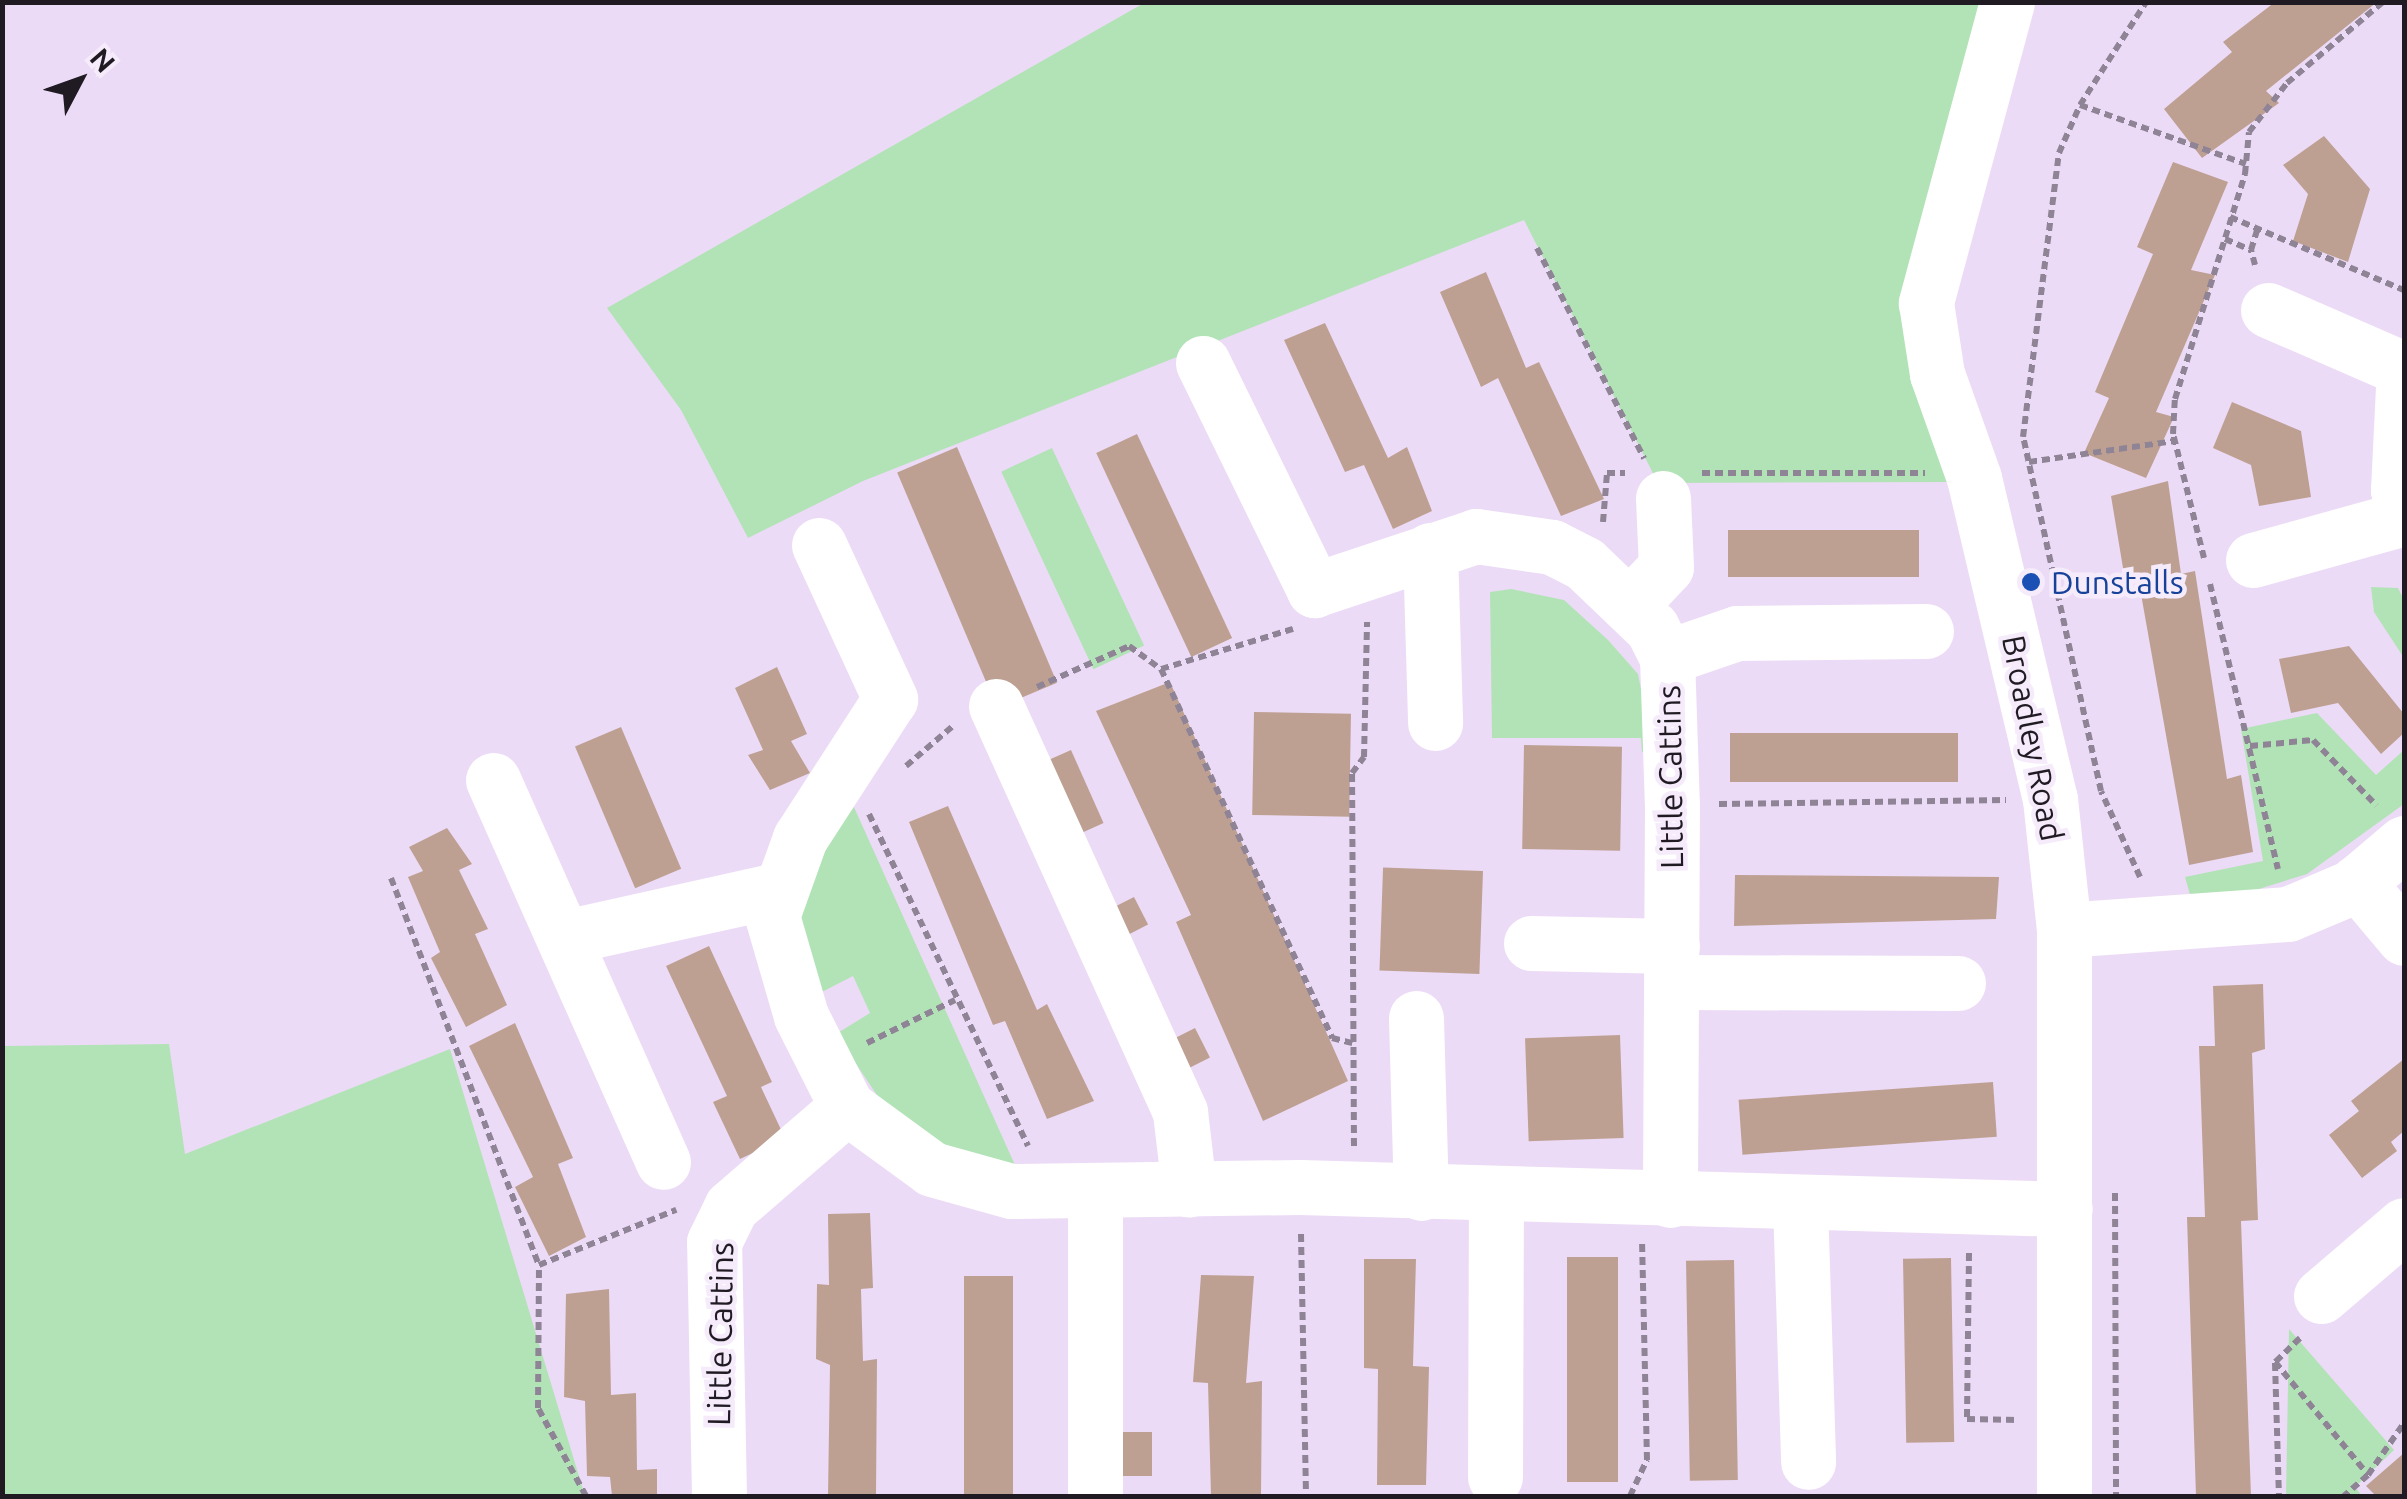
<!DOCTYPE html>
<style>
body{margin:0}
#map{position:relative;width:2407px;height:1499px;overflow:hidden;background:#ecdbf6;font-family:Ubuntu,sans-serif}
div>[style]{position:absolute}
.green>*{inset:0;background:#b2e3b6;transform-origin:0 0}
.building>*{inset:0;background:#bea093;transform-origin:0 0}
.path>*{height:6px;margin-top:-3px;transform-origin:0;background:repeating-linear-gradient(90deg,#8f8396 0 8px,transparent 0 13px)}
.minor>*{height:55px;margin:-27.5px;padding:0 27.5px;transform-origin:27.5px;border-radius:27.5px;background:#fff}
.dots>*{width:28px;height:28px;translate:-50% -50%;box-sizing:border-box;border:5px solid #f5ebfb;border-radius:50%}
span{translate:-50% -50%;white-space:nowrap;text-align:center;line-height:1.15;-webkit-text-stroke:9px #f5ebfb;paint-order:stroke}
.transit-label{font-size:32px;color:#164399}
.left{translate:0 -50%;text-align:left}
.street-label{font-size:32px;color:#201a23}
.frame{position:absolute;inset:0;border:5px solid #201a23;pointer-events:none}
.north{position:absolute;left:30px;top:30px;width:100px;height:100px;-webkit-text-stroke:8px #f5ebfb;paint-order:stroke;rotate:49deg;font-size:28px;font-weight:700;line-height:40px;text-align:center;color:#201a23}
.north::after{content:'';display:block;margin:auto;width:35px;height:45px;background:#201a23;clip-path:polygon(50% 0,100% 100%,50% 72%,0 100%)}
</style>
<div id="map">
<div class="green">
<div style="clip-path:polygon(1144px 3px,1987px 3px,1914px 301px,1949px 482px,1658px 483px,1524px 220px,863px 481px,748px 538px,681px 410px,607px 308px)"></div>
<div style="left:1052px;top:448px;width:218px;height:56px;rotate:65deg"></div>
<div style="clip-path:polygon(2371px 587px,2398px 588px,2404px 600px,2404px 658px,2374px 612px)"></div>
<div style="clip-path:polygon(1511px 589px,1564px 600px,1608px 640px,1638px 674px,1653px 751px,1642px 752px,1641px 738px,1492px 738px,1490px 592px)"></div>
<div style="clip-path:polygon(2317px 713px,2376px 775px,2404px 750px,2404px 804px,2307px 874px,2194px 909px,2185px 877px,2263px 861px,2241px 729px)"></div>
<div style="clip-path:polygon(849px 796px,1015px 1165px,974px 1161px,899px 1128px,836px 1034px,870px 1013px,853px 976px,820px 993px,792px 913px)"></div>
<div style="clip-path:polygon(169px 1044px,185px 1154px,450px 1049px,585px 1496px,3px 1496px,3px 1046px)"></div>
<div style="clip-path:polygon(2289px 1329px,2394px 1450px,2355px 1487px,2362px 1496px,2286px 1496px)"></div>
</div>
<div class="building">
<div style="clip-path:polygon(2275px 2px,2377px 2px,2266px 91px,2279px 103px,2202px 158px,2164px 109px,2232px 52px,2223px 42px)"></div>
<div style="clip-path:polygon(2324px 136px,2370px 189px,2348px 262px,2293px 241px,2308px 194px,2283px 165px)"></div>
<div style="clip-path:polygon(2173px 162px,2228px 182px,2191px 270px,2215px 275px,2156px 412px,2174px 417px,2146px 478px,2084px 453px,2109px 398px,2095px 392px,2153px 254px,2137px 247px)"></div>
<div style="clip-path:polygon(1486px 272px,1526px 368px,1539px 362px,1604px 499px,1561px 516px,1498px 378px,1481px 387px,1440px 292px)"></div>
<div style="clip-path:polygon(1325px 323px,1388px 458px,1407px 447px,1432px 511px,1393px 529px,1364px 465px,1345px 472px,1284px 340px)"></div>
<div style="clip-path:polygon(2232px 402px,2301px 431px,2311px 497px,2259px 506px,2251px 465px,2213px 448px)"></div>
<div style="left:1137px;top:434px;width:225px;height:45px;rotate:65deg"></div>
<div style="left:957px;top:447px;width:256px;height:65px;rotate:67deg"></div>
<div style="clip-path:polygon(2168px 481px,2181px 574px,2195px 571px,2227px 779px,2241px 775px,2253px 852px,2189px 865px,2138px 577px,2125px 580px,2111px 496px)"></div>
<div style="left:1728px;top:530px;width:191px;height:47px"></div>
<div style="clip-path:polygon(2349px 646px,2404px 714px,2404px 733px,2381px 754px,2338px 703px,2291px 713px,2279px 659px)"></div>
<div style="clip-path:polygon(777px 667px,807px 734px,791px 741px,810px 773px,770px 790px,748px 755px,763px 750px,735px 688px)"></div>
<div style="clip-path:polygon(1170px 682px,1348px 1081px,1263px 1121px,1176px 922px,1191px 915px,1096px 711px)"></div>
<div style="left:1254px;top:712px;width:97px;height:103px;rotate:1deg"></div>
<div style="left:621px;top:727px;width:154px;height:50px;rotate:67deg"></div>
<div style="left:1958px;top:733px;width:49px;height:228px;rotate:90deg"></div>
<div style="left:1524px;top:745px;width:98px;height:104px;rotate:1deg"></div>
<div style="left:1071px;top:750px;width:80px;height:29px;rotate:66deg"></div>
<div style="clip-path:polygon(948px 806px,1037px 1010px,1047px 1004px,1094px 1101px,1047px 1119px,1005px 1021px,993px 1025px,909px 822px)"></div>
<div style="clip-path:polygon(447px 828px,472px 864px,459px 870px,488px 929px,475px 934px,507px 1005px,466px 1027px,431px 958px,440px 952px,408px 877px,423px 871px,409px 847px)"></div>
<div style="left:1483px;top:871px;width:103px;height:100px;rotate:92deg"></div>
<div style="clip-path:polygon(1735px 875px,1999px 877px,1996px 919px,1734px 926px)"></div>
<div style="left:1134px;top:897px;width:31px;height:30px;rotate:63deg"></div>
<div style="clip-path:polygon(709px 946px,772px 1082px,761px 1087px,785px 1138px,740px 1159px,713px 1102px,727px 1096px,666px 966px)"></div>
<div style="clip-path:polygon(2263px 984px,2265px 1049px,2252px 1053px,2258px 1220px,2241px 1221px,2251px 1496px,2196px 1496px,2187px 1217px,2205px 1217px,2199px 1046px,2215px 1046px,2213px 986px)"></div>
<div style="clip-path:polygon(515px 1023px,573px 1158px,558px 1164px,586px 1237px,549px 1256px,515px 1187px,533px 1177px,469px 1046px)"></div>
<div style="left:1195px;top:1028px;width:33px;height:25px;rotate:63deg"></div>
<div style="left:1620px;top:1035px;width:103px;height:95px;rotate:88deg"></div>
<div style="clip-path:polygon(2404px 1059px,2404px 1131px,2391px 1142px,2397px 1151px,2362px 1178px,2329px 1135px,2359px 1111px,2351px 1101px)"></div>
<div style="left:1993px;top:1082px;width:55px;height:255px;rotate:86deg"></div>
<div style="clip-path:polygon(870px 1213px,873px 1288px,861px 1289px,863px 1361px,877px 1359px,876px 1496px,828px 1496px,830px 1365px,816px 1359px,817px 1284px,829px 1285px,828px 1214px)"></div>
<div style="left:1618px;top:1257px;width:225px;height:51px;rotate:90deg"></div>
<div style="left:1951px;top:1258px;width:184px;height:48px;rotate:89deg"></div>
<div style="clip-path:polygon(1364px 1259px,1416px 1259px,1413px 1366px,1429px 1367px,1426px 1485px,1377px 1485px,1378px 1369px,1364px 1368px)"></div>
<div style="left:1734px;top:1260px;width:220px;height:48px;rotate:89deg"></div>
<div style="clip-path:polygon(1201px 1275px,1254px 1276px,1246px 1383px,1262px 1381px,1261px 1496px,1211px 1496px,1208px 1383px,1193px 1382px)"></div>
<div style="left:964px;top:1276px;width:49px;height:220px"></div>
<div style="clip-path:polygon(609px 1289px,611px 1395px,636px 1393px,637px 1470px,657px 1469px,657px 1496px,612px 1496px,610px 1477px,587px 1476px,585px 1401px,564px 1397px,566px 1294px)"></div>
<div style="left:1152px;top:1432px;width:44px;height:30px;rotate:90deg"></div>
<div style="clip-path:polygon(2404px 1453px,2404px 1496px,2376px 1496px,2366px 1486px)"></div>
</div>
<div class="path">
<div style="left:2080px;top:105px;width:176px;rotate:19.6deg"></div>
<div style="left:2230px;top:217px;width:189px;rotate:22.8deg"></div>
<div style="left:2225px;top:239px;width:28px;rotate:23deg"></div>
<div style="left:1537px;top:248px;width:236px;rotate:63deg"></div>
<div style="left:2255px;top:265px;width:16px;rotate:-105deg"></div>
<div style="left:2251px;top:250px;width:21px;rotate:-73deg"></div>
<div style="left:2029px;top:462px;width:148px;rotate:-8.2deg"></div>
<div style="left:1702px;top:473px;width:223px"></div>
<div style="left:1603px;top:522px;width:49px;rotate:-85.3deg"></div>
<div style="left:1607px;top:473px;width:18px"></div>
<div style="left:2204px;top:558px;width:128px;rotate:-104deg"></div>
<div style="left:2173px;top:434px;width:35px;rotate:-87deg"></div>
<div style="left:2175px;top:399px;width:236px;rotate:-72.7deg"></div>
<div style="left:2245px;top:174px;width:42px;rotate:-84.6deg"></div>
<div style="left:2249px;top:132px;width:62px;rotate:-52.2deg"></div>
<div style="left:2287px;top:83px;width:126px;rotate:-40.2deg"></div>
<div style="left:2210px;top:584px;width:293px;rotate:76.6deg"></div>
<div style="left:1161px;top:669px;width:407px;rotate:65.1deg"></div>
<div style="left:1332px;top:1038px;width:21px;rotate:14deg"></div>
<div style="left:1037px;top:687px;width:101px;rotate:-24deg"></div>
<div style="left:1129px;top:646px;width:39px;rotate:36deg"></div>
<div style="left:1161px;top:669px;width:138px;rotate:-16.9deg"></div>
<div style="left:2250px;top:746px;width:63px;rotate:-5.4deg"></div>
<div style="left:2313px;top:740px;width:91px;rotate:45.9deg"></div>
<div style="left:906px;top:766px;width:62px;rotate:-40.4deg"></div>
<div style="left:1719px;top:804px;width:287px;rotate:-0.8deg"></div>
<div style="left:869px;top:814px;width:368px;rotate:64.4deg"></div>
<div style="left:2140px;top:877px;width:94px;rotate:-114.4deg"></div>
<div style="left:2101px;top:791px;width:362px;rotate:-102.4deg"></div>
<div style="left:2023px;top:437px;width:286px;rotate:-82.8deg"></div>
<div style="left:2059px;top:153px;width:52px;rotate:-66.4deg"></div>
<div style="left:2080px;top:105px;width:122px;rotate:-57.3deg"></div>
<div style="left:391px;top:878px;width:414px;rotate:69.1deg"></div>
<div style="left:867px;top:1043px;width:98px;rotate:-26deg"></div>
<div style="left:1354px;top:1146px;width:373px;rotate:-90.3deg"></div>
<div style="left:1352px;top:773px;width:20px;rotate:-53deg"></div>
<div style="left:1364px;top:757px;width:135px;rotate:-88.7deg"></div>
<div style="left:2115px;top:1193px;width:303px;rotate:89.8deg"></div>
<div style="left:1301px;top:1234px;width:262px;rotate:88.9deg"></div>
<div style="left:1969px;top:1253px;width:166px;rotate:90.7deg"></div>
<div style="left:1967px;top:1419px;width:52px;rotate:1.1deg"></div>
<div style="left:2300px;top:1338px;width:35px;rotate:136deg"></div>
<div style="left:2275px;top:1362px;width:146px;rotate:50.5deg"></div>
<div style="left:2368px;top:1475px;width:32px;rotate:139deg"></div>
<div style="left:2275px;top:1363px;width:133px;rotate:88.3deg"></div>
<div style="left:2368px;top:1475px;width:63px;rotate:-55.3deg"></div>
<div style="left:586px;top:1496px;width:100px;rotate:-118.6deg"></div>
<div style="left:538px;top:1408px;width:143px;rotate:-89.6deg"></div>
<div style="left:539px;top:1265px;width:148px;rotate:-21.9deg"></div>
<div style="left:1630px;top:1496px;width:40px;rotate:-65deg"></div>
<div style="left:1647px;top:1460px;width:219px;rotate:-91.3deg"></div>
</div>
<div class="minor">
<div style="left:2007px;top:2px;width:312px;rotate:105.1deg"></div>
<div style="left:1926px;top:303px;width:72px;rotate:81.2deg"></div>
<div style="left:1937px;top:374px;width:110px;rotate:70.4deg"></div>
<div style="left:1974px;top:478px;width:330px;rotate:76.7deg"></div>
<div style="left:2050px;top:799px;width:132px;rotate:83.9deg"></div>
<div style="left:2064px;top:930px;width:566px;rotate:90deg"></div>
<div style="left:2268px;top:310px;width:148px;rotate:23.5deg"></div>
<div style="left:1203px;top:363px;width:253px;rotate:63.9deg"></div>
<div style="left:1314px;top:590px;width:171px;rotate:-18.4deg"></div>
<div style="left:1476px;top:536px;width:77px;rotate:8.2deg"></div>
<div style="left:1552px;top:547px;width:37px;rotate:27deg"></div>
<div style="left:1585px;top:564px;width:93px;rotate:43.7deg"></div>
<div style="left:1652px;top:628px;width:33px;rotate:63deg"></div>
<div style="left:1667px;top:657px;width:147px;rotate:88.1deg"></div>
<div style="left:1672px;top:804px;width:396px;rotate:90.3deg"></div>
<div style="left:2404px;top:367px;width:123px;rotate:92.8deg"></div>
<div style="left:2398px;top:490px;width:18px;rotate:71deg"></div>
<div style="left:819px;top:545px;width:170px;rotate:65.2deg"></div>
<div style="left:890px;top:699px;width:166px;rotate:122.9deg"></div>
<div style="left:800px;top:838px;width:83px;rotate:109.7deg"></div>
<div style="left:772px;top:916px;width:104px;rotate:73.8deg"></div>
<div style="left:801px;top:1016px;width:102px;rotate:63.2deg"></div>
<div style="left:847px;top:1107px;width:105px;rotate:36.1deg"></div>
<div style="left:932px;top:1169px;width:82px;rotate:15.6deg"></div>
<div style="left:1011px;top:1191px;width:289px;rotate:-0.8deg"></div>
<div style="left:1300px;top:1187px;width:765px;rotate:1.65deg"></div>
<div style="left:1430px;top:550px;width:173px;rotate:88.3deg"></div>
<div style="left:2253px;top:560px;width:157px;rotate:-15.5deg"></div>
<div style="left:1631px;top:604px;width:51px;rotate:-46.6deg"></div>
<div style="left:1666px;top:567px;width:69px;rotate:-92.5deg"></div>
<div style="left:1667px;top:657px;width:74px;rotate:-18.9deg"></div>
<div style="left:1737px;top:633px;width:189px;rotate:-0.6deg"></div>
<div style="left:996px;top:706px;width:446px;rotate:65.6deg"></div>
<div style="left:1180px;top:1112px;width:78px;rotate:83.3deg"></div>
<div style="left:493px;top:780px;width:418px;rotate:66deg"></div>
<div style="left:2357px;top:882px;width:73px;rotate:50deg"></div>
<div style="left:2064px;top:930px;width:225px;rotate:-4.1deg"></div>
<div style="left:2288px;top:914px;width:69px;rotate:-22.9deg"></div>
<div style="left:2352px;top:887px;width:68px;rotate:-40.2deg"></div>
<div style="left:565px;top:937px;width:221px;rotate:-12.5deg"></div>
<div style="left:1531px;top:943px;width:141px;rotate:1.2deg"></div>
<div style="left:1672px;top:982px;width:286px;rotate:0.2deg"></div>
<div style="left:1416px;top:1018px;width:175px;rotate:88.4deg"></div>
<div style="left:1800px;top:1203px;width:259px;rotate:88.2deg"></div>
<div style="left:2321px;top:1296px;width:109px;rotate:-40.5deg"></div>
<div style="left:1495px;top:1477px;width:283px;rotate:-89.8deg"></div>
<div style="left:719px;top:1496px;width:254px;rotate:-91.1deg"></div>
<div style="left:714px;top:1242px;width:39px;rotate:-64deg"></div>
<div style="left:731px;top:1207px;width:153px;rotate:-40.8deg"></div>
<div style="left:1095px;top:1496px;width:304px;rotate:-90deg"></div>
</div>
<div class="dots">
<div style="left:2031px;top:582px;background:#1a4fb4"></div>
</div>
<div class="transit-label">
<span class="left" style="left:2051px;top:582px">Dunstalls</span>
</div>
<div class="street-label">
<span style="left:2033px;top:738px;rotate:79deg">Broadley Road</span>
<span style="left:1670px;top:777px;rotate:-91deg">Little Cattins</span>
<span style="left:720px;top:1334px;rotate:-89deg">Little Cattins</span>
</div>
<div class="frame"></div>
<div class="north">N</div>
</div>
